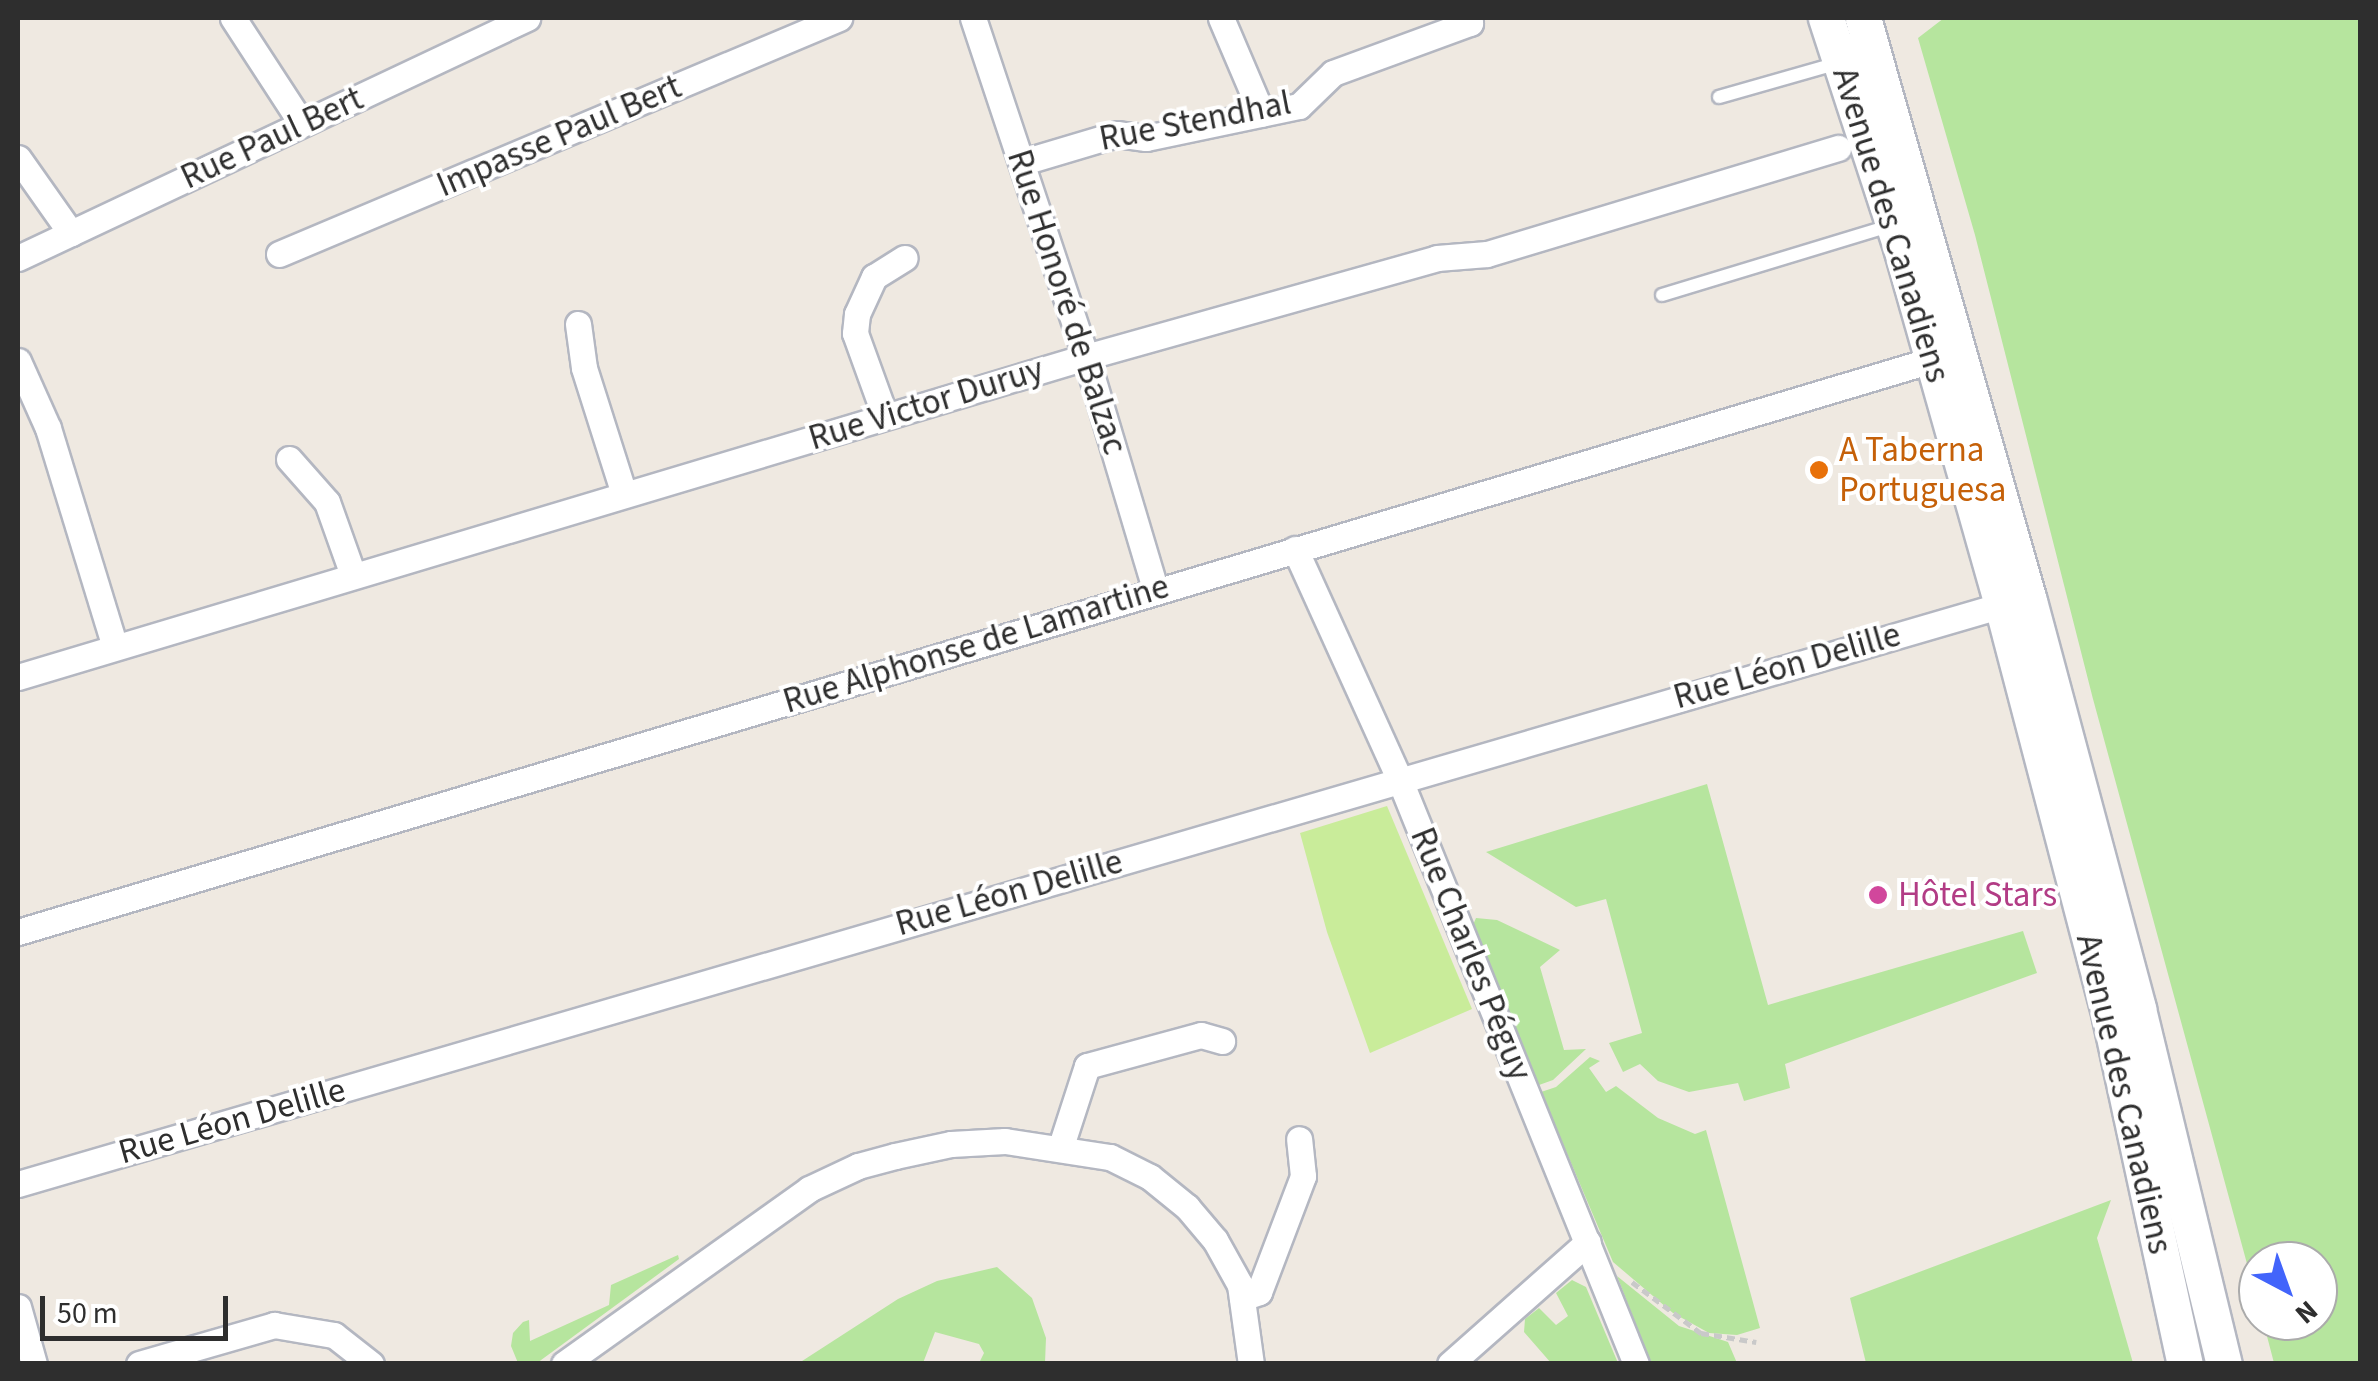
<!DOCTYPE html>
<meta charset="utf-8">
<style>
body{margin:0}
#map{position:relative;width:2378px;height:1381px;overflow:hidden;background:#efe9e1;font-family:"Source Sans 3",sans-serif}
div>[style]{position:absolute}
.green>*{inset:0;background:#b6e59e}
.pitch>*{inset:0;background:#c9ec9a}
.path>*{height:5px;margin-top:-2.5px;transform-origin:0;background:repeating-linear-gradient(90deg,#c9c9c9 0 8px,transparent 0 13px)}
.roads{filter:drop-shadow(2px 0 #b4b7c1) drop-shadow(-2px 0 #b4b7c1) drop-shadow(0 2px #b4b7c1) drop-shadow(0 -2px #b4b7c1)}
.lane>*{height:12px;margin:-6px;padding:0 6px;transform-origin:6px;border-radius:6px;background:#fff}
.street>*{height:25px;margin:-12.5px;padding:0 12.5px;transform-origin:12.5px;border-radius:12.5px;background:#fff}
.secondary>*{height:35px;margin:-17.5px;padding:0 17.5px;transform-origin:17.5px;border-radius:17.5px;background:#fff}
.dots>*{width:28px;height:28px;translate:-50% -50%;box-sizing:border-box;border:5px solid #fff;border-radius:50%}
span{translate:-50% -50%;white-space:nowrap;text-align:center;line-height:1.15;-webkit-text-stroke:8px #fff;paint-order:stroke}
.street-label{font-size:35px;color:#2e2e2e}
.food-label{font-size:35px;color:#c56008}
.left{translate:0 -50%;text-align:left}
.hotel-label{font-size:35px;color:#b23c85}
.frame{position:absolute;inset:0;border:20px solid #2e2e2e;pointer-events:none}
.north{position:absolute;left:2238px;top:1241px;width:100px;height:100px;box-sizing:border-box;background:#fff;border:2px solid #ababab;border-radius:50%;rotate:139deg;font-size:28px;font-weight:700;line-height:40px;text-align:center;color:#2e2e2e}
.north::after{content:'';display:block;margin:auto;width:35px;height:45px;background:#4264fb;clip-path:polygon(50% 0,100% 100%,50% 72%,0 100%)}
.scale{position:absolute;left:40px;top:1296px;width:188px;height:45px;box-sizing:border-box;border:5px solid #2e2e2e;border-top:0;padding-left:12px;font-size:30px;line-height:35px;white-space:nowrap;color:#2e2e2e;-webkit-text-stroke:8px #fff;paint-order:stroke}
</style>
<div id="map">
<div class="green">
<div style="clip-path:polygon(1944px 18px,2360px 18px,2360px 1362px,2274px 1363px,2263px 1321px,2318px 1321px,2318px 1261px,2258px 1261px,2258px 1304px,2093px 699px,1975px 235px,1918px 38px)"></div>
<div style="clip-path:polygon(1707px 784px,1768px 1005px,2023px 931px,2037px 973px,1785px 1064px,1790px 1088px,1744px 1101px,1738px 1083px,1689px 1092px,1658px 1081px,1640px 1064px,1623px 1072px,1609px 1043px,1642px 1033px,1606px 899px,1576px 907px,1486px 852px)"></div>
<div style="clip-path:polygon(1476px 918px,1497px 920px,1560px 950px,1540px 967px,1564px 1050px,1586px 1049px,1553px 1080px,1539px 1085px,1472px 927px)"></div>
<div style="clip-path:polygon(1590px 1057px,1600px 1061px,1589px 1068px,1606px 1092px,1616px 1086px,1658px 1118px,1695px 1134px,1706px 1130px,1760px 1328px,1737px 1335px,1709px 1333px,1673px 1313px,1613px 1262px,1541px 1092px,1556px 1087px)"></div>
<div style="clip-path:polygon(2111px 1200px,2097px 1238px,2133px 1363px,1866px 1363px,1850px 1298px)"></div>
<div style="clip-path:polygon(678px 1255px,679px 1259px,537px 1363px,518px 1363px,511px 1346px,513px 1333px,523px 1322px,529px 1320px,530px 1341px,609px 1305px,611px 1285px)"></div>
<div style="clip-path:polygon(997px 1267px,1032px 1298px,1046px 1338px,1045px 1363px,979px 1363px,984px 1353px,979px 1344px,935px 1332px,923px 1363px,799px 1363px,898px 1299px,937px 1281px)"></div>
<div style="clip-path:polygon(1617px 1276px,1679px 1326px,1728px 1342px,1737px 1363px,1651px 1363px)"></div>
<div style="clip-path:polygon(1572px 1280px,1586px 1287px,1618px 1363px,1551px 1363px,1524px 1332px,1525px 1319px,1539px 1308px,1556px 1325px,1568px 1316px,1556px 1293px)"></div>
</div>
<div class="pitch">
<div style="clip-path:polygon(1387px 806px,1472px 1009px,1370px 1053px,1327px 932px,1300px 833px)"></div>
</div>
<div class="path">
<div style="left:1632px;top:1282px;width:86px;rotate:36.5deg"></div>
<div style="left:1701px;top:1333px;width:56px;rotate:9.3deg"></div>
</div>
<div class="roads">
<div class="lane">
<div style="left:1719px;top:97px;width:124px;rotate:-15.9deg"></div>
<div style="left:1662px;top:295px;width:240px;rotate:-16.9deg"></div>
</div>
<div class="street">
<div style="left:233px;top:18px;width:126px;rotate:56.9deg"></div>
<div style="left:973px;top:18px;width:357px;rotate:71.6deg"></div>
<div style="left:1086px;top:357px;width:242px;rotate:73.4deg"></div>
<div style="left:1221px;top:18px;width:104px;rotate:66.9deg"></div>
<div style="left:18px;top:158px;width:92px;rotate:54.8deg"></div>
<div style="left:1023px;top:162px;width:98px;rotate:-16.6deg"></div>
<div style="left:1117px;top:134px;width:29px;rotate:8deg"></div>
<div style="left:1146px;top:138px;width:156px;rotate:-11.8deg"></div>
<div style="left:1299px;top:106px;width:47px;rotate:-44.1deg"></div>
<div style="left:1333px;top:73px;width:146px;rotate:-20.1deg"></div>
<div style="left:1470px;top:23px;width:5px;rotate:-112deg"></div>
<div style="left:279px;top:254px;width:608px;rotate:-22.85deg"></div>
<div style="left:18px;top:258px;width:563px;rotate:-25.24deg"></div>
<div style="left:578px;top:324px;width:44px;rotate:82.2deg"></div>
<div style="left:584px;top:368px;width:132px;rotate:72.4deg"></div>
<div style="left:18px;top:361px;width:73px;rotate:65.9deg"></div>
<div style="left:48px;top:428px;width:229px;rotate:73deg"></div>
<div style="left:885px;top:416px;width:88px;rotate:-109.9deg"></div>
<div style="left:855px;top:333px;width:19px;rotate:-84deg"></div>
<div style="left:857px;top:314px;width:41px;rotate:-65.3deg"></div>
<div style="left:874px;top:277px;width:36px;rotate:-32deg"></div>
<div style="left:289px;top:459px;width:57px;rotate:48.5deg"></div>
<div style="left:327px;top:502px;width:77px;rotate:70.4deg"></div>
<div style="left:1295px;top:549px;width:252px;rotate:65.6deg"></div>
<div style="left:1399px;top:778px;width:632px;rotate:67.98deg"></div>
<div style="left:18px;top:677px;width:1104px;rotate:-16.69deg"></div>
<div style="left:1075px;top:360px;width:376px;rotate:-15.7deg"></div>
<div style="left:1437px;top:258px;width:50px;rotate:-4.6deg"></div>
<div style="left:1487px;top:254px;width:367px;rotate:-16.8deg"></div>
<div style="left:18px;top:932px;width:2001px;rotate:-16.64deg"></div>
<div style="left:1061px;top:1146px;width:84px;rotate:-72deg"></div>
<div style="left:1087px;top:1066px;width:118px;rotate:-15.2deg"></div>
<div style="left:1201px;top:1035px;width:22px;rotate:16deg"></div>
<div style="left:18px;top:1184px;width:2067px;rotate:-16.27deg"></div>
<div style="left:1242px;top:1298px;width:18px;rotate:-19deg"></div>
<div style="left:1259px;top:1292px;width:124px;rotate:-69.2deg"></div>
<div style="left:1303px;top:1176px;width:37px;rotate:-96deg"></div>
<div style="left:18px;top:1307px;width:59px;rotate:74.3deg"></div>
<div style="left:139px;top:1364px;width:141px;rotate:-16.1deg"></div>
<div style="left:274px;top:1325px;width:61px;rotate:9.5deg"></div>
<div style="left:334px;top:1335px;width:47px;rotate:38.1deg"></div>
<div style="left:564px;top:1364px;width:301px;rotate:-35.5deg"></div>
<div style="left:809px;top:1189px;width:54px;rotate:-25.1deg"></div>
<div style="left:858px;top:1166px;width:38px;rotate:-15deg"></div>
<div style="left:895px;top:1156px;width:57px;rotate:-12.1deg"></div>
<div style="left:951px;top:1144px;width:54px;rotate:-3.2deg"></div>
<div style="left:1005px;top:1141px;width:106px;rotate:8.7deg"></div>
<div style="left:1110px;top:1157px;width:45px;rotate:26.6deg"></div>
<div style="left:1150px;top:1177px;width:48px;rotate:39deg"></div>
<div style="left:1187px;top:1207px;width:43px;rotate:49.7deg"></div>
<div style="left:1215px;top:1240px;width:51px;rotate:60.9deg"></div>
<div style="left:1240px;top:1285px;width:80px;rotate:82.1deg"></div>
<div style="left:1450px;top:1364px;width:184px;rotate:-41.5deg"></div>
</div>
<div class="secondary">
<div style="left:1826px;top:18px;width:245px;rotate:71.9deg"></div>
<div style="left:1902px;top:251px;width:368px;rotate:74.2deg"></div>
<div style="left:2002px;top:605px;width:427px;rotate:75.3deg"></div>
<div style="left:2110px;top:1018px;width:354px;rotate:77.8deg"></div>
<div style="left:1863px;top:18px;width:606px;rotate:74.11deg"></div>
<div style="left:2029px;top:601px;width:422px;rotate:75deg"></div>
<div style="left:2138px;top:1009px;width:365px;rotate:76.4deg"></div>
</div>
</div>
<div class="dots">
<div style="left:1819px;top:470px;background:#e8710a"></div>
<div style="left:1878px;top:895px;background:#d1479c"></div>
</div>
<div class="street-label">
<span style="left:1195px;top:121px;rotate:-11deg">Rue Stendhal</span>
<span style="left:559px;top:136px;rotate:-23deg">Impasse Paul Bert</span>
<span style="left:272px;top:138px;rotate:-25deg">Rue Paul Bert</span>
<span style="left:1891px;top:225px;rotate:73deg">Avenue des Canadiens</span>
<span style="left:1067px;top:302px;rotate:72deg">Rue Honoré de Balzac</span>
<span style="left:926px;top:404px;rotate:-17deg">Rue Victor Duruy</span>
<span style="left:976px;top:644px;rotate:-17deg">Rue Alphonse de Lamartine</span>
<span style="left:1787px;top:666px;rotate:-16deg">Rue Léon Delille</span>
<span style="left:1009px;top:893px;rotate:-16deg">Rue Léon Delille</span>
<span style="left:1471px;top:954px;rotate:68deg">Rue Charles Péguy</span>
<span style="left:2124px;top:1094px;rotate:77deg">Avenue des Canadiens</span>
<span style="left:232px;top:1121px;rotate:-16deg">Rue Léon Delille</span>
</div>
<div class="food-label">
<span class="left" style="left:1839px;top:470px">A Taberna<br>Portuguesa</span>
</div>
<div class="hotel-label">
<span class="left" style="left:1898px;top:895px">Hôtel Stars</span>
</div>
<div class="frame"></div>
<div class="north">N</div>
<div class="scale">50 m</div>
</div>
